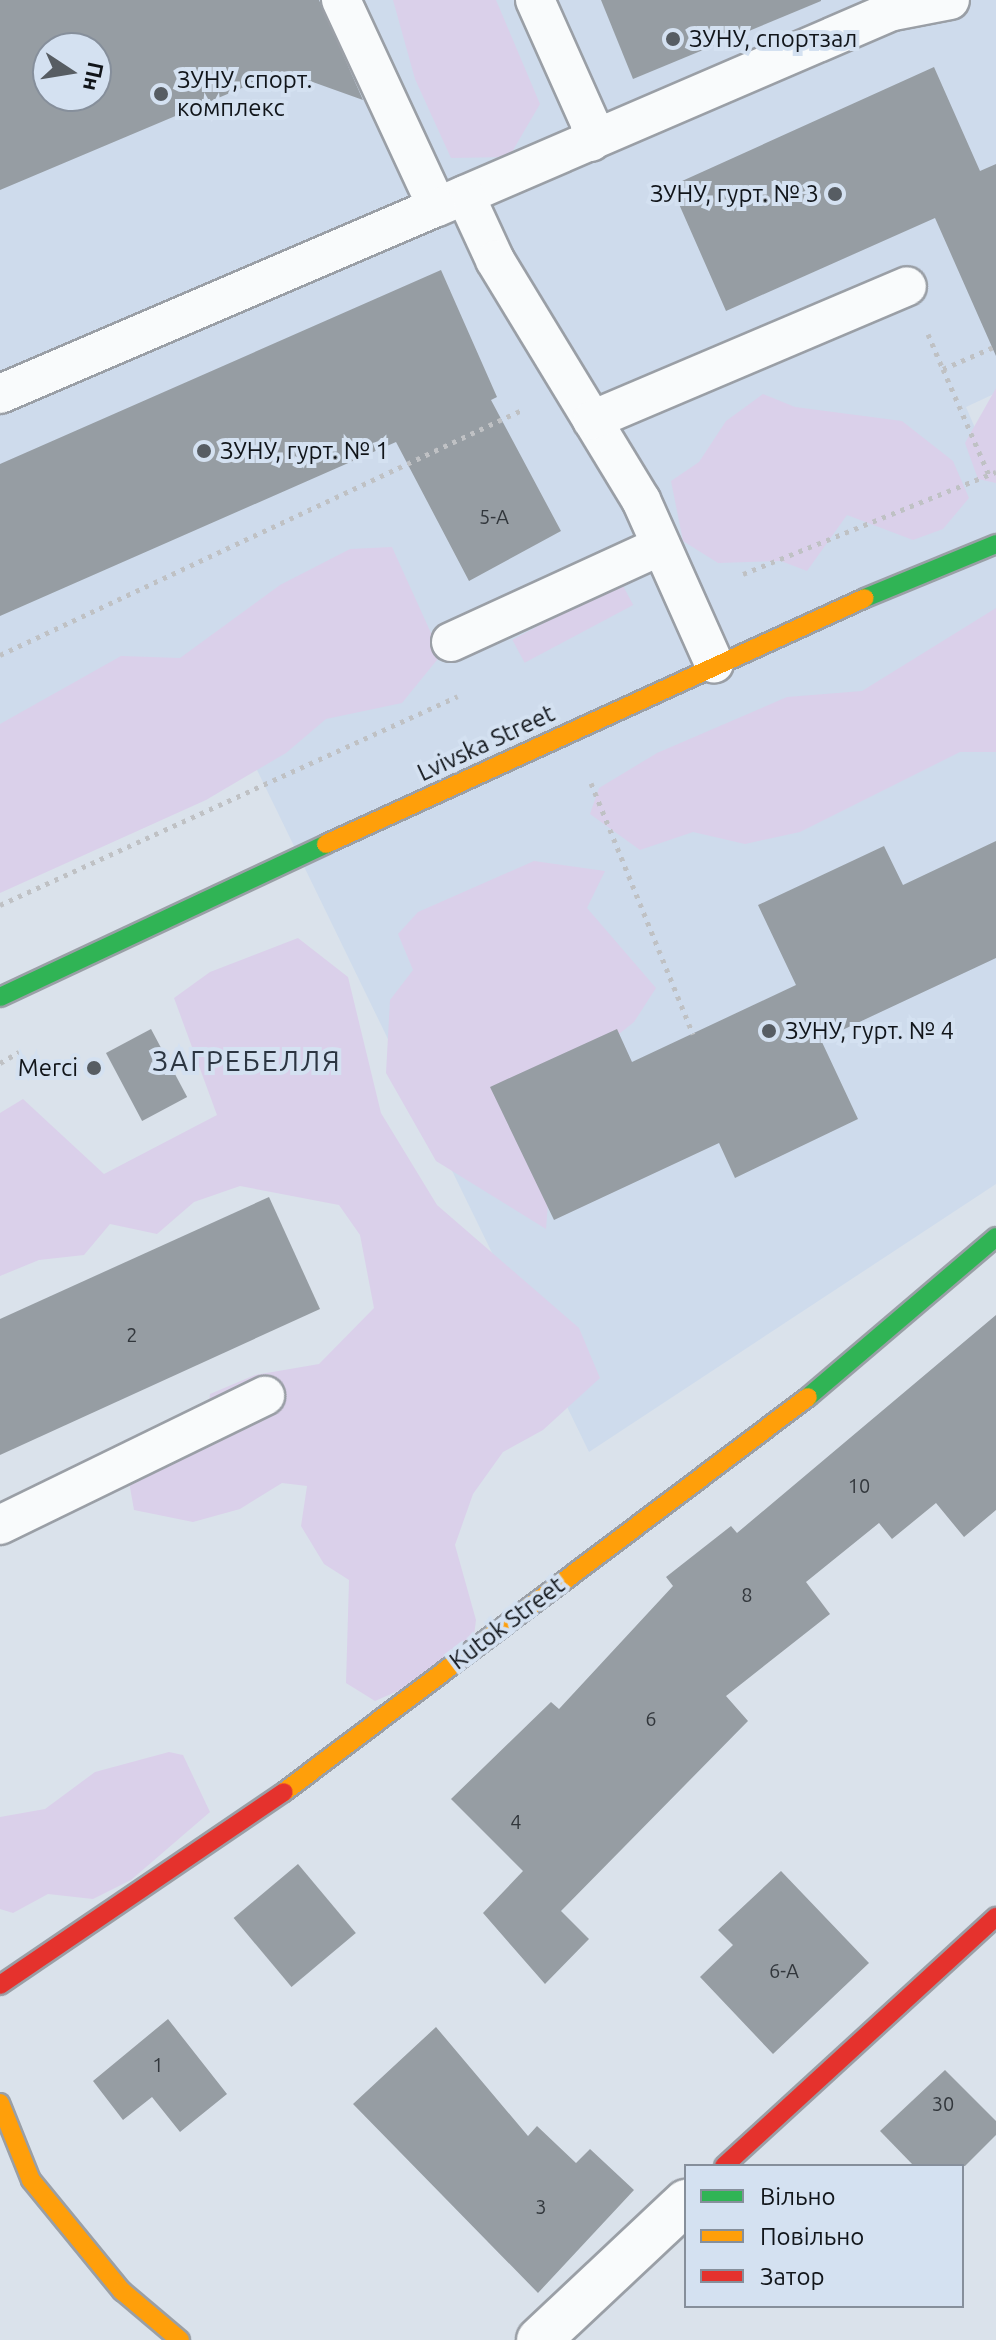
<!DOCTYPE html>
<meta charset="utf-8">
<style>
body{margin:0}
#map{position:relative;width:996px;height:2340px;overflow:hidden;background:#dae2eb;font-family:Ubuntu,sans-serif}
div>[style]{position:absolute}
.built>*{inset:0;background:#cedbec}
.green>*{inset:0;background:#dad0ea;transform-origin:0 0}
.building>*{inset:0;background:#969da3;transform-origin:0 0}
.path>*{height:5px;margin-top:-2.5px;transform-origin:0;background:repeating-linear-gradient(90deg,#bfc1c4 0 4px,transparent 0 10px)}
.roads{filter:drop-shadow(2px 0 #9a9fa6) drop-shadow(-2px 0 #9a9fa6) drop-shadow(0 2px #9a9fa6) drop-shadow(0 -2px #9a9fa6)}
.lane>*{height:38px;margin:-19px;padding:0 19px;transform-origin:19px;border-radius:19px;background:#f9fbfc}
.street>*{height:44px;margin:-22px;padding:0 22px;transform-origin:22px;border-radius:22px;background:#f9fbfc}
.fast>*{height:18px;margin:-9px;padding:0 9px;transform-origin:9px;border-radius:9px;background:#30b455}
.slow>*{height:18px;margin:-9px;padding:0 9px;transform-origin:9px;border-radius:9px;background:#ff9f0a}
.jam>*{height:18px;margin:-9px;padding:0 9px;transform-origin:9px;border-radius:9px;background:#e5322d}
.dots>*{width:22px;height:22px;translate:-50% -50%;box-sizing:border-box;border:4px solid #d4e1f1;border-radius:50%}
span{translate:-50% -50%;white-space:nowrap;text-align:center;line-height:1.15;-webkit-text-stroke:8px #d4e1f1;paint-order:stroke}
.number-label{font-size:20px;color:#32373c}
.number-label span{-webkit-text-stroke-width:0}
.poi-label{font-size:24px;color:#11151a}
.left{translate:0 -50%;text-align:left}
.right{translate:-100% -50%;text-align:right}
.street-label{font-size:24px;color:#11151a}
.quarter-label{font-size:28px;color:#2c3642;letter-spacing:2px}
.legend{position:absolute;left:684px;top:2164px;width:280px;height:144px;box-sizing:border-box;background:#d4e1f1;border:2px solid #868f9b;margin:0;padding:10px 14px;list-style:none;font-size:24px;color:#11151a}
.legend li{display:flex;align-items:center;gap:16px;height:40px}
.legend b{width:40px;border:2px solid #868f9b}
.north{position:absolute;left:32px;top:32px;width:80px;height:80px;box-sizing:border-box;background:#d4e1f1;border:2px solid #868f9b;border-radius:50%;rotate:102deg;font-size:22px;font-weight:700;line-height:32px;text-align:center;color:#11151a}
.north::after{content:'';display:block;margin:auto;width:28px;height:36px;background:#575d63;clip-path:polygon(50% 0,100% 100%,50% 72%,0 100%)}
</style>
<div id="map">
<div class="built">
<div style="clip-path:polygon(evenodd,0 0,996px 0,996px 393px,966px 407px,996px 477px,996px 1184px,589px 1452px,239px 733px,0 845px,0 0,48px 48px,96px 48px,96px 96px,48px 96px,48px 48px)"></div>
</div>
<div class="green">
<div style="clip-path:polygon(393px 0,496px 0,540px 104px,509px 157px,451px 158px,415px 79px)"></div>
<div style="clip-path:polygon(996px 388px,996px 483px,978px 479px,965px 443px)"></div>
<div style="clip-path:polygon(763px 394px,795px 407px,902px 421px,953px 461px,969px 498px,943px 529px,913px 540px,847px 515px,807px 571px,781px 561px,718px 563px,683px 541px,671px 481px,699px 462px,726px 421px)"></div>
<div style="clip-path:polygon(392px 547px,441px 655px,402px 703px,326px 719px,286px 753px,206px 800px,0 893px,0 724px,121px 656px,180px 658px,280px 585px,350px 549px)"></div>
<div style="left:621px;top:582px;width:26px;height:123px;rotate:62deg"></div>
<div style="clip-path:polygon(996px 608px,996px 752px,960px 752px,800px 832px,745px 844px,693px 832px,640px 850px,590px 814px,599px 788px,657px 753px,787px 697px,862px 691px)"></div>
<div style="clip-path:polygon(534px 861px,605px 871px,587px 908px,656px 988px,634px 1022px,584px 1062px,549px 1191px,546px 1229px,436px 1161px,386px 1073px,390px 1000px,413px 970px,398px 934px,418px 912px)"></div>
<div style="clip-path:polygon(298px 938px,348px 977px,381px 1113px,437px 1205px,579px 1328px,600px 1378px,543px 1430px,503px 1452px,473px 1494px,455px 1545px,476px 1620px,471px 1659px,375px 1701px,346px 1683px,349px 1580px,324px 1564px,301px 1526px,307px 1486px,282px 1483px,240px 1509px,193px 1522px,134px 1510px,128px 1476px,204px 1446px,210px 1394px,255px 1375px,319px 1364px,374px 1308px,360px 1235px,339px 1205px,240px 1186px,194px 1202px,157px 1234px,110px 1224px,84px 1255px,39px 1260px,0 1276px,0 1113px,23px 1099px,104px 1174px,217px 1115px,174px 998px,210px 972px)"></div>
<div style="clip-path:polygon(169px 1752px,183px 1755px,210px 1812px,131px 1880px,93px 1899px,48px 1894px,13px 1913px,0 1909px,0 1817px,45px 1809px,95px 1772px)"></div>
</div>
<div class="building">
<div style="clip-path:polygon(evenodd,0 0,319px 0,363px 100px,282px 71px,0 190px,0 0,48px 48px,96px 48px,96px 96px,48px 96px,48px 48px)"></div>
<div style="clip-path:polygon(601px 0,821px 0,821px 1px,633px 79px)"></div>
<div style="clip-path:polygon(934px 67px,980px 171px,996px 164px,996px 356px,935px 218px,726px 311px,671px 186px)"></div>
<div style="clip-path:polygon(441px 270px,497px 397px,491px 400px,561px 531px,469px 581px,396px 442px,0 616px,0 464px)"></div>
<div style="clip-path:polygon(996px 841px,996px 958px,821px 1040px,858px 1119px,735px 1178px,719px 1143px,554px 1220px,490px 1087px,617px 1029px,632px 1062px,796px 985px,758px 905px,884px 846px,903px 885px)"></div>
<div style="left:151px;top:1029px;width:77px;height:51px;rotate:62deg"></div>
<div style="clip-path:polygon(269px 1197px,320px 1309px,0 1455px,0 1319px)"></div>
<div style="clip-path:polygon(996px 1315px,996px 1510px,964px 1537px,936px 1503px,892px 1539px,879px 1523px,806px 1582px,830px 1614px,726px 1696px,748px 1721px,561px 1911px,589px 1939px,545px 1984px,483px 1913px,523px 1871px,451px 1799px,551px 1702px,559px 1709px,673px 1586px,666px 1577px,731px 1526px,737px 1533px)"></div>
<div style="left:298px;top:1864px;width:90px;height:84px;rotate:50deg"></div>
<div style="clip-path:polygon(781px 1871px,869px 1963px,773px 2054px,700px 1977px,733px 1945px,718px 1930px)"></div>
<div style="clip-path:polygon(168px 2019px,227px 2094px,180px 2132px,152px 2097px,123px 2120px,93px 2081px)"></div>
<div style="clip-path:polygon(436px 2027px,528px 2136px,537px 2126px,576px 2163px,590px 2149px,634px 2190px,538px 2293px,353px 2104px)"></div>
<div style="clip-path:polygon(945px 2070px,996px 2121px,996px 2135px,965px 2166px,914px 2166px,880px 2131px)"></div>
</div>
<div class="path">
<div style="left:928px;top:334px;width:38px;rotate:67deg"></div>
<div style="left:943px;top:369px;width:58px;rotate:-23.5deg"></div>
<div style="left:943px;top:369px;width:116px;rotate:66.5deg"></div>
<div style="left:743px;top:574px;width:273px;rotate:-22deg"></div>
<div style="left:0;top:655px;width:579px;rotate:-25.15deg"></div>
<div style="left:591px;top:783px;width:271px;rotate:67.9deg"></div>
<div style="left:0;top:905px;width:503px;rotate:-24.53deg"></div>
<div style="left:0;top:1063px;width:22px;rotate:-30deg"></div>
</div>
<div class="roads">
<div class="lane">
<div style="left:341px;top:0;width:228px;rotate:65.1deg"></div>
<div style="left:437px;top:207px;width:496px;rotate:-23.3deg"></div>
<div style="left:893px;top:11px;width:58px;rotate:-10.9deg"></div>
<div style="left:535px;top:0;width:135px;rotate:65.9deg"></div>
<div style="left:590px;top:123px;width:19px;rotate:87deg"></div>
<div style="left:465px;top:195px;width:72px;rotate:65.2deg"></div>
<div style="left:495px;top:260px;width:281px;rotate:58.7deg"></div>
<div style="left:641px;top:500px;width:179px;rotate:65.9deg"></div>
<div style="left:0;top:394px;width:475px;rotate:-23.2deg"></div>
<div style="left:592px;top:420px;width:342px;rotate:-23deg"></div>
<div style="left:451px;top:642px;width:231px;rotate:-24.6deg"></div>
<div style="left:0;top:1525px;width:295px;rotate:-26deg"></div>
</div>
<div class="street">
<div style="left:539px;top:2340px;width:202px;rotate:-43.2deg"></div>
</div>
<div class="fast">
<div style="left:865px;top:598px;width:142px;rotate:-22.4deg"></div>
<div style="left:0;top:997px;width:360px;rotate:-25.1deg"></div>
<div style="left:808px;top:1397px;width:247px;rotate:-40.4deg"></div>
</div>
<div class="slow">
<div style="left:326px;top:844px;width:592px;rotate:-24.53deg"></div>
<div style="left:284px;top:1792px;width:656px;rotate:-37.01deg"></div>
<div style="left:0;top:2103px;width:83px;rotate:68.1deg"></div>
<div style="left:31px;top:2180px;width:144px;rotate:50.7deg"></div>
<div style="left:122px;top:2291px;width:76px;rotate:40.2deg"></div>
</div>
<div class="jam">
<div style="left:0;top:1985px;width:343px;rotate:-34.2deg"></div>
<div style="left:724px;top:2166px;width:369px;rotate:-42.5deg"></div>
</div>
</div>
<div class="dots">
<div style="left:673px;top:39px;background:#575d63"></div>
<div style="left:161px;top:94px;background:#575d63"></div>
<div style="left:835px;top:194px;background:#575d63"></div>
<div style="left:204px;top:451px;background:#575d63"></div>
<div style="left:769px;top:1031px;background:#575d63"></div>
<div style="left:94px;top:1068px;background:#575d63"></div>
</div>
<div class="number-label">
<span style="left:494px;top:516px">5-А</span>
<span style="left:132px;top:1334px">2</span>
<span style="left:859px;top:1485px">10</span>
<span style="left:747px;top:1594px">8</span>
<span style="left:651px;top:1718px">6</span>
<span style="left:516px;top:1821px">4</span>
<span style="left:784px;top:1970px">6-А</span>
<span style="left:158px;top:2064px">1</span>
<span style="left:943px;top:2103px">30</span>
<span style="left:541px;top:2206px">3</span>
</div>
<div class="poi-label">
<span class="left" style="left:689px;top:39px">ЗУНУ, спортзал</span>
<span class="left" style="left:177px;top:94px">ЗУНУ, спорт.<br>комплекс</span>
<span class="right" style="left:819px;top:194px">ЗУНУ, гурт. № 3</span>
<span class="left" style="left:220px;top:451px">ЗУНУ, гурт. № 1</span>
<span class="left" style="left:785px;top:1031px">ЗУНУ, гурт. № 4</span>
<span class="right" style="left:78px;top:1068px">Merci</span>
</div>
<div class="street-label">
<span style="left:486px;top:743px;rotate:-25deg">Lvivska Street</span>
<span style="left:507px;top:1623px;rotate:-37deg">Kutok Street</span>
</div>
<div class="quarter-label">
<span style="left:247px;top:1061px">ЗАГРЕБЕЛЛЯ</span>
</div>
<ul class="legend">
<li><b style="height:10px;background:#30b455"></b>Вільно</li>
<li><b style="height:10px;background:#ff9f0a"></b>Повільно</li>
<li><b style="height:10px;background:#e5322d"></b>Затор</li>
</ul>
<div class="north">Пн</div>
</div>
